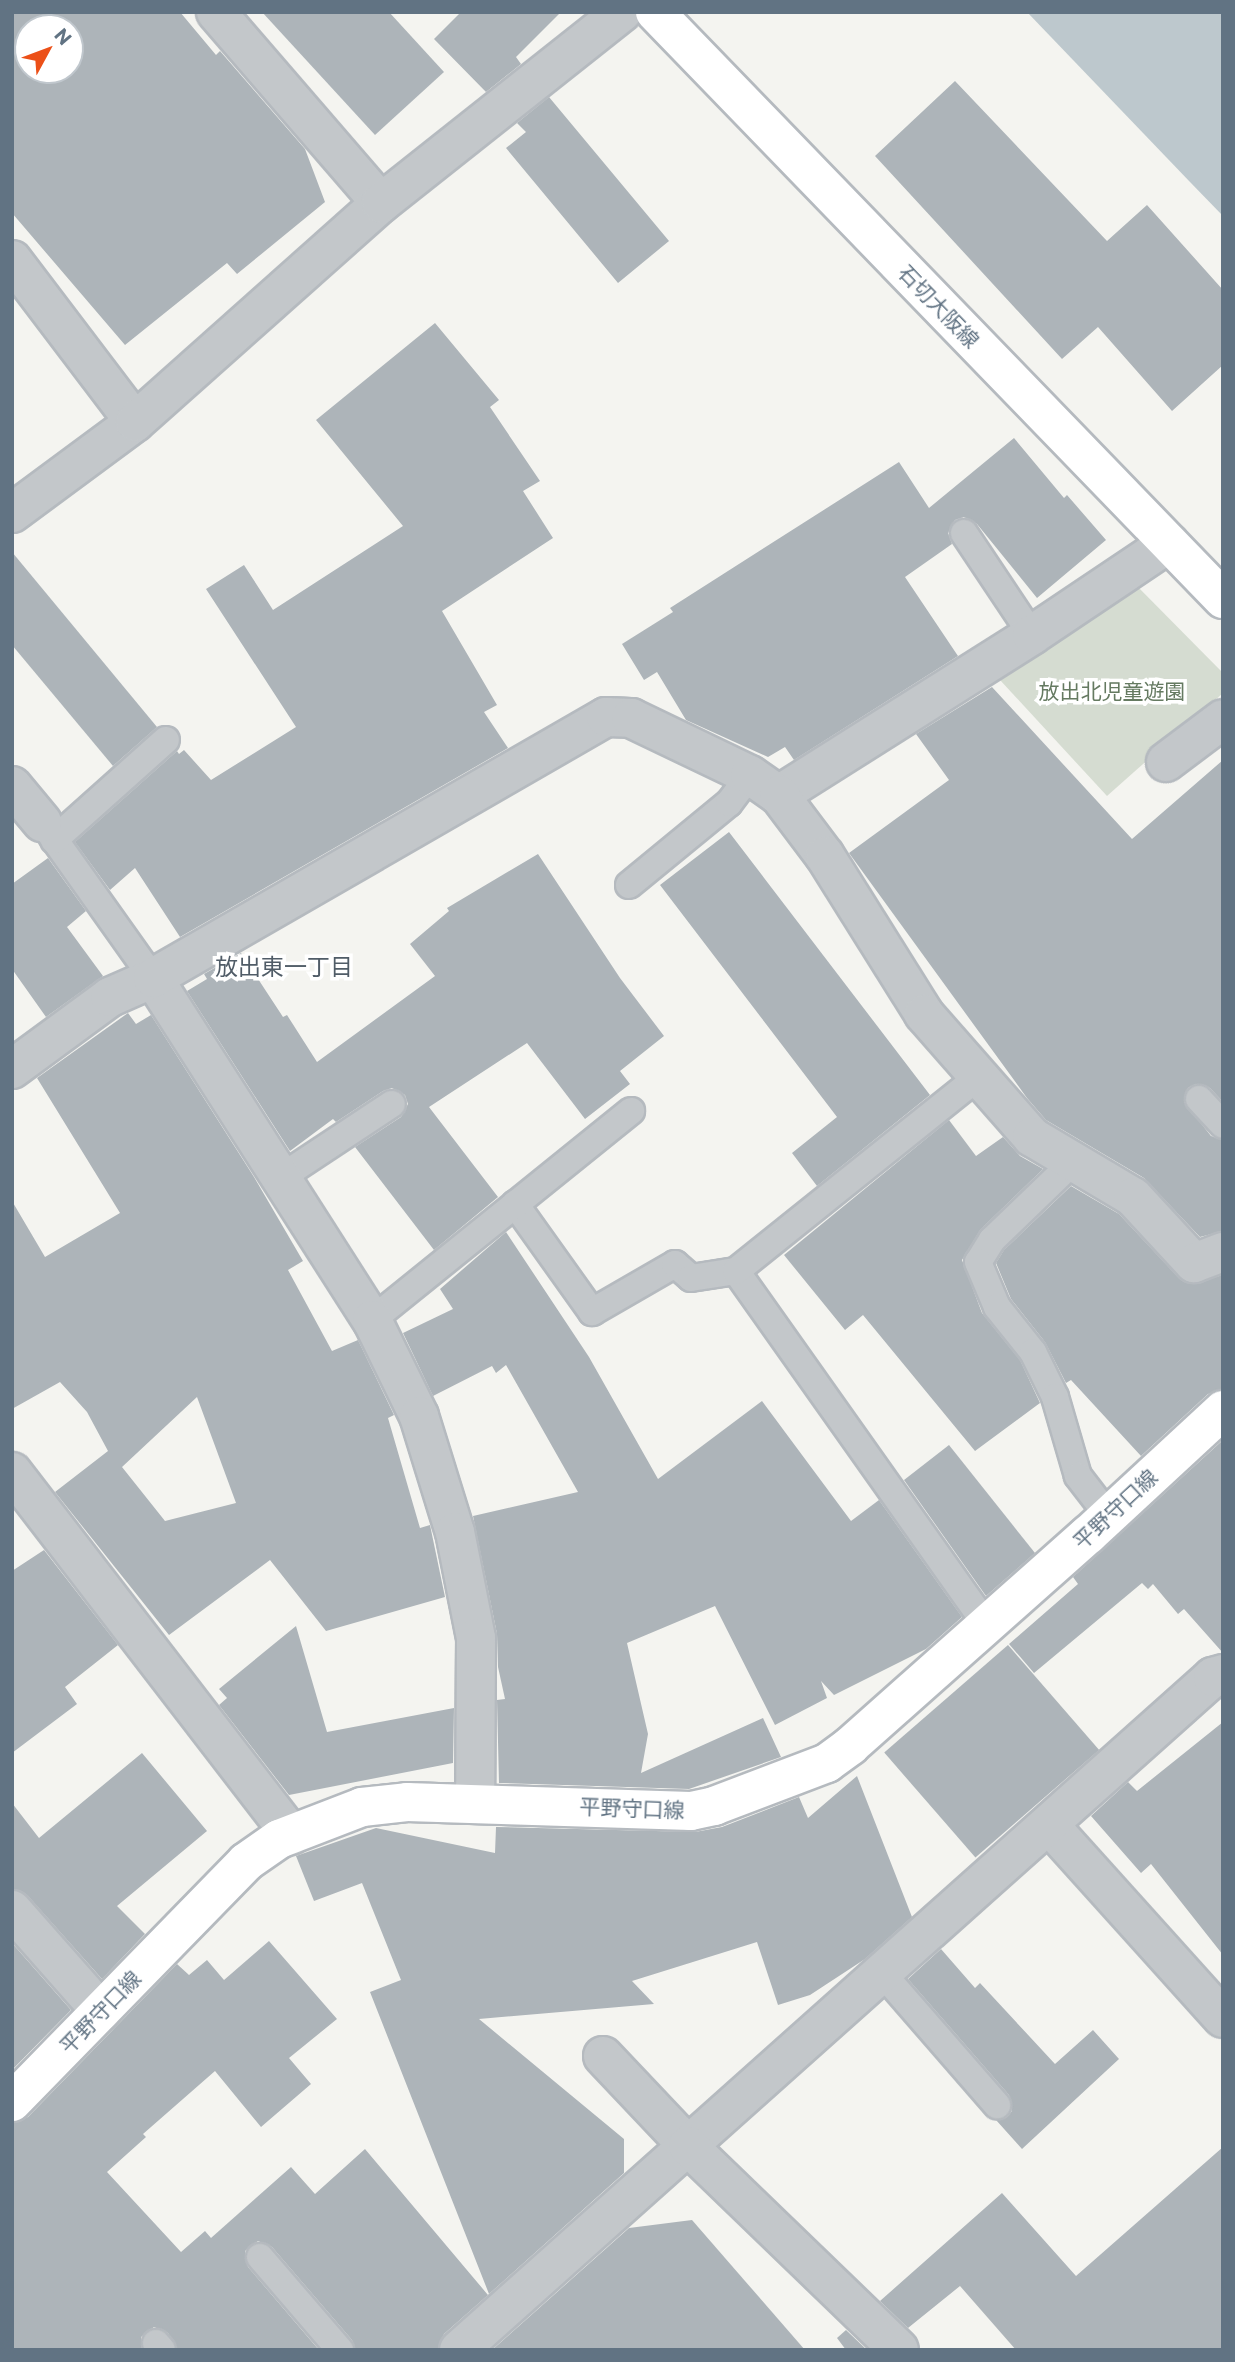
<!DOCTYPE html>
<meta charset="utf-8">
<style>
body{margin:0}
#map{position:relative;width:1235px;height:2362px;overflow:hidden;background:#f4f4f0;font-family:Commissioner,"Noto Sans JP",sans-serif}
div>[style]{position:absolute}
.green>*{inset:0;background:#d5dcd1}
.water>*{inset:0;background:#bdc8cd}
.building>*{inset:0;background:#adb4b9;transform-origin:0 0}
.roads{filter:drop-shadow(2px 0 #b5babf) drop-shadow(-2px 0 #b5babf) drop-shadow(0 2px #b5babf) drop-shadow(0 -2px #b5babf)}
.service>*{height:26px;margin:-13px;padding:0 13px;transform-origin:13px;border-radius:13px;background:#c3c7ca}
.minor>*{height:38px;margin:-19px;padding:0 19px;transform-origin:19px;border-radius:19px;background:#c3c7ca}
.tertiary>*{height:38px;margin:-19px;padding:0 19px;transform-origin:19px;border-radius:19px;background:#c3c7ca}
.secondary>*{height:38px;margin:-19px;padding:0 19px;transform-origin:19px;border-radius:19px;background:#fff}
span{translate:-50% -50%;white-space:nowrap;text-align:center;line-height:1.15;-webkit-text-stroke:7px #fff;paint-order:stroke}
.street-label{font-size:21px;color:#617383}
.park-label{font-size:21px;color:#657a61}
.neighbourhood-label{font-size:23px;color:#505c67}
.frame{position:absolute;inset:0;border:14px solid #617383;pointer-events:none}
.north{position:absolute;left:14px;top:14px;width:70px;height:70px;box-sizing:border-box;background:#fff;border:2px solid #c0c7cd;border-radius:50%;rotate:49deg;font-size:19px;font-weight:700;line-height:28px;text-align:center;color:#617383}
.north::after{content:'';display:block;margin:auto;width:24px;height:32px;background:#ec5018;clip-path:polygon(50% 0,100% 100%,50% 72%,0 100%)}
</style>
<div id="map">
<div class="green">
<div style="clip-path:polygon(1135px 584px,1223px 673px,1223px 693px,1107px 796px,1000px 680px)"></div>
</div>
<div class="water">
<div style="clip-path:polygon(1027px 12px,1223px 12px,1223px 216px,1190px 182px)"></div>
</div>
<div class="building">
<div style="clip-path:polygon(evenodd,12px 12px,180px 12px,216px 55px,220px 51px,305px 149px,325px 202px,237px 274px,227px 263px,125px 345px,12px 213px,12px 12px,28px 28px,70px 28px,70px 70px,28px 70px,28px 28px)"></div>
<div style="clip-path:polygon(262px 12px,389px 12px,444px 72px,375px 135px)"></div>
<div style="clip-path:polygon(461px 12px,561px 12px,516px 57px,521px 64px,486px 92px,434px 39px)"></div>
<div style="clip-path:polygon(955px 81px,1107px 241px,1147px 205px,1223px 290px,1223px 365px,1172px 411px,1098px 327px,1062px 359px,875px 156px)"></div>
<div style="clip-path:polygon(549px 97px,669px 241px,618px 283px,506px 148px,526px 132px,517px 123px)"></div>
<div style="clip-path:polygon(435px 323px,499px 400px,490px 407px,540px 481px,523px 491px,553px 538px,442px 611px,497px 705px,484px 712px,508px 748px,180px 937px,135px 868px,110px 890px,75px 842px,177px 751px,179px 754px,184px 750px,211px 780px,296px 727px,206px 589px,244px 565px,273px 610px,403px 526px,316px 420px)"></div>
<div style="clip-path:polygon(1014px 438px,1064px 498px,1067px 495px,1106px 540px,1037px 598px,977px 524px,964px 517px,955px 520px,948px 533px,952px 544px,905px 577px,958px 656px,794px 760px,785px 747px,768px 757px,686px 720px,657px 672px,644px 680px,622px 644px,673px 612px,670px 608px,899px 462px,929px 508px)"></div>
<div style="clip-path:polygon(12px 552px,157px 727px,113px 766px,12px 645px)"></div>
<div style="clip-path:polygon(992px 687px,1132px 839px,1223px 760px,1223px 1102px,1210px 1088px,1196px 1084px,1188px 1088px,1184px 1102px,1211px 1136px,1223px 1140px,1223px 1231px,1200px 1237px,1144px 1178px,1046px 1120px,1027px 1098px,849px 853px,949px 780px,916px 734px)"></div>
<div style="clip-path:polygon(729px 832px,930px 1095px,817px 1186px,792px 1153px,837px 1117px,660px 885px)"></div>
<div style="clip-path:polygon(538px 854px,620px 978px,664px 1036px,620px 1071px,630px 1084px,585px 1119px,527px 1043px,429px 1107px,498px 1197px,434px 1250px,355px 1147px,401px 1117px,408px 1104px,405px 1095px,392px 1088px,383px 1091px,336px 1122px,333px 1119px,290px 1151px,187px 991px,207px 979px,204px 974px,241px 953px,283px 1017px,287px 1015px,317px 1062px,435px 976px,410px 944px,449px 911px,447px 908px)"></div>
<div style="clip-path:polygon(48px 858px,86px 911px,67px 927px,103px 976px,46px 1017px,12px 969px,12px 884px)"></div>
<div style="clip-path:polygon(evenodd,128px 1013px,136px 1024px,151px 1015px,254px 1177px,303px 1261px,288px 1270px,332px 1351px,358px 1340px,394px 1415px,388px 1418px,420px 1528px,430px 1525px,445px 1597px,326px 1631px,270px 1560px,169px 1635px,55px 1492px,108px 1451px,87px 1412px,60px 1382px,12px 1409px,12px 1201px,45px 1257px,120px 1213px,37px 1078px,128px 1013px,197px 1397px,236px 1503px,165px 1521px,122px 1467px,197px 1397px)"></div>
<div style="clip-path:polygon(949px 1120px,976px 1156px,1003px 1137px,1020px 1156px,1043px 1169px,981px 1229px,962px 1260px,982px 1313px,1020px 1360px,1040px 1403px,975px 1451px,863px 1315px,845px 1330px,784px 1255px)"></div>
<div style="clip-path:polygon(1071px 1186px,1119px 1214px,1179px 1278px,1190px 1284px,1223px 1275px,1223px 1389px,1208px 1394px,1141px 1456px,1071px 1380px,1066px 1383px,1045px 1342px,1011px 1299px,996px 1263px,1004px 1250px)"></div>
<div style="clip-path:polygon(506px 1232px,589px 1357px,658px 1479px,762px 1401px,851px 1521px,879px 1500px,962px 1617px,926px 1649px,834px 1695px,821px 1681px,827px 1698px,775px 1725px,715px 1606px,627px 1643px,648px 1734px,641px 1773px,763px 1718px,781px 1757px,689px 1789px,499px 1783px,497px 1700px,505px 1699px,498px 1667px,497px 1634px,473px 1516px,578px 1492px,506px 1365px,496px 1373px,492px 1366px,433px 1396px,403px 1333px,453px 1309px,440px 1289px)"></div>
<div style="clip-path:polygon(1223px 1440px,1223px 1653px,1184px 1609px,1178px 1614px,1153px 1584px,1148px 1589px,1142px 1583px,1034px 1673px,1009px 1644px,1078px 1584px,1073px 1577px)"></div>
<div style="clip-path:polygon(949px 1445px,1035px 1553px,986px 1596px,904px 1480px)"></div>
<div style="clip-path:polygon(44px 1550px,118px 1645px,65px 1687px,77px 1704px,12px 1753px,12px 1571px)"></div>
<div style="clip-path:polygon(296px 1626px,327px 1732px,454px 1708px,453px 1763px,289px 1795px,219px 1705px,227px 1698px,219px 1689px)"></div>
<div style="left:1008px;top:1645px;width:139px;height:164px;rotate:49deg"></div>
<div style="clip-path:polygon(1223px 1722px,1223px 1955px,1151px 1864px,1141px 1873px,1091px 1816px,1128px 1782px,1137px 1791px)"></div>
<div style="clip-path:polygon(142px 1753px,207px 1831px,117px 1906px,145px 1934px,102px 1979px,28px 1896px,12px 1889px,12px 1803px,39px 1838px)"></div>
<div style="clip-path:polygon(857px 1776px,912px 1917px,865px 1959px,810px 1995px,778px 2005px,757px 1942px,632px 1981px,654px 2004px,479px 2019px,624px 2139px,624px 2173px,489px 2294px,370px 1992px,401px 1980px,362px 1883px,314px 1901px,296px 1856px,376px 1828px,495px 1853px,496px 1827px,695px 1832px,722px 1827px,799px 1797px,808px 1818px)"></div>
<div style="clip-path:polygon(269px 1941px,337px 2019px,289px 2058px,311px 2084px,261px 2127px,215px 2071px,143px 2134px,146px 2137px,107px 2172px,181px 2252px,205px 2231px,211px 2238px,291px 2167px,315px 2194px,365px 2149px,488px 2295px,444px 2334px,438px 2350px,355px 2350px,352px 2340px,272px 2247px,258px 2241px,245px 2251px,248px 2267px,319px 2350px,177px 2350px,168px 2333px,154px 2327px,141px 2337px,142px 2350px,12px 2350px,12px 2123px,28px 2117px,177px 1964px,189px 1975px,207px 1960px,224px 1980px)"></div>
<div style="clip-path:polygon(12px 1943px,71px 2010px,12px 2070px)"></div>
<div style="clip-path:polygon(941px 1949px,975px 1988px,980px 1983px,1055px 2064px,1093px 2030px,1119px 2059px,1022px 2149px,996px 2120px,1007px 2117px,1012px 2111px,1009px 2095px,908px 1979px)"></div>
<div style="clip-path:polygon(1223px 2147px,1223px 2350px,1016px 2350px,960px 2286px,908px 2328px,880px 2301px,1002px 2193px,1076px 2276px)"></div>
<div style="clip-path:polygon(692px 2220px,805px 2350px,492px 2350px,629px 2228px)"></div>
<div style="clip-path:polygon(846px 2330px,867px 2350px,846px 2350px,837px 2338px)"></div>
</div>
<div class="roads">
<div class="service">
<div style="left:964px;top:533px;width:123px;rotate:56.3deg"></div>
<div style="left:42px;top:822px;width:191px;rotate:54.6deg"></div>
<div style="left:54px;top:840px;width:150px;rotate:-41.8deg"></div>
<div style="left:629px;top:885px;width:129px;rotate:-39.4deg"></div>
<div style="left:729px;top:803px;width:35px;rotate:-53deg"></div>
<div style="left:1199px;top:1099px;width:35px;rotate:47deg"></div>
<div style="left:1074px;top:1161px;width:114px;rotate:136.1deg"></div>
<div style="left:992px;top:1240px;width:26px;rotate:122deg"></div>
<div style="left:978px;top:1262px;width:49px;rotate:67.1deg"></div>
<div style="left:997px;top:1307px;width:58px;rotate:51.3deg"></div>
<div style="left:1033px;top:1352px;width:50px;rotate:63.9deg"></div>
<div style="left:1055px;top:1397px;width:82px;rotate:73.8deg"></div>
<div style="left:1078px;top:1476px;width:49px;rotate:52.4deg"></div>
<div style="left:280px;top:1178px;width:134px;rotate:-33.5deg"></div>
<div style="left:515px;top:1204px;width:133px;rotate:54.5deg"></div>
<div style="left:592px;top:1312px;width:96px;rotate:-30deg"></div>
<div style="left:675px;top:1264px;width:21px;rotate:41deg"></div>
<div style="left:691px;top:1278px;width:46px;rotate:-8.8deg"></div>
<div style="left:736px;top:1271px;width:434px;rotate:54.7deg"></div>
<div style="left:736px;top:1271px;width:312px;rotate:-38.7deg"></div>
<div style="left:372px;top:1320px;width:333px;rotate:-38.9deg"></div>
<div style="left:883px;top:1974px;width:174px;rotate:49deg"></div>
<div style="left:260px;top:2257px;width:123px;rotate:49.3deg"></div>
<div style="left:156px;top:2343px;width:9px;rotate:49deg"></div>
</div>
<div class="minor">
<div style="left:216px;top:12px;width:252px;rotate:49.2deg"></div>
<div style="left:12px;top:260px;width:203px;rotate:52.8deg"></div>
<div style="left:12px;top:513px;width:153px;rotate:-36.5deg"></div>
<div style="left:135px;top:422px;width:329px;rotate:-41.7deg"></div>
<div style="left:381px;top:203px;width:308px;rotate:-38.4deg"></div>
<div style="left:1166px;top:762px;width:71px;rotate:-37deg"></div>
<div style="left:12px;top:786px;width:47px;rotate:50.2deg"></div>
<div style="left:779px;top:795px;width:299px;rotate:-32.3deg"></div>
<div style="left:1032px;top:635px;width:165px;rotate:-33.9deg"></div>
<div style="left:153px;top:978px;width:406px;rotate:57.4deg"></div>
<div style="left:372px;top:1320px;width:107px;rotate:63.9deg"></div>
<div style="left:419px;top:1416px;width:121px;rotate:72.8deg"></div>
<div style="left:455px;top:1532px;width:108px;rotate:78.8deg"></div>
<div style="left:476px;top:1638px;width:164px;rotate:90.3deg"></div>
<div style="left:12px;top:1069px;width:122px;rotate:-36.3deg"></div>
<div style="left:110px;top:997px;width:47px;rotate:-23.8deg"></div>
<div style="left:153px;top:978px;width:523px;rotate:-29.95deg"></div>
<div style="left:606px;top:717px;width:25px;rotate:2deg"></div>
<div style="left:631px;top:718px;width:132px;rotate:25.6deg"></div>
<div style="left:750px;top:775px;width:35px;rotate:35deg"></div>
<div style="left:779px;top:795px;width:76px;rotate:53deg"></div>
<div style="left:825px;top:856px;width:186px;rotate:57.9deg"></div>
<div style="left:924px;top:1014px;width:164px;rotate:48.7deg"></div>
<div style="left:1032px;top:1137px;width:117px;rotate:30.7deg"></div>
<div style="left:1133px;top:1197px;width:90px;rotate:47.3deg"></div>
<div style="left:1194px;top:1263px;width:31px;rotate:-21deg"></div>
<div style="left:12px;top:1472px;width:458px;rotate:52.4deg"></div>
<div style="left:1050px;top:1826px;width:258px;rotate:48deg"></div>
<div style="left:12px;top:1910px;width:135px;rotate:48.6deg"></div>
<div style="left:603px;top:2056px;width:124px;rotate:46.6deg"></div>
<div style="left:459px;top:2350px;width:1011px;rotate:-41.75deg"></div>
<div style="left:1213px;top:1677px;width:10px;rotate:-17deg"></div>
</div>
<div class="tertiary">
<div style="left:688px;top:2146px;width:293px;rotate:44deg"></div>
</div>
<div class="secondary">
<div style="left:655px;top:12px;width:817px;rotate:45.94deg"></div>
<div style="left:12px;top:2102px;width:335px;rotate:-45.7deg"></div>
<div style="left:246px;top:1862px;width:40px;rotate:-34.9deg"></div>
<div style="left:279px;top:1839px;width:89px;rotate:-21.1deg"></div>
<div style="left:362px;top:1807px;width:45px;rotate:-6.3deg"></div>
<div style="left:407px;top:1802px;width:284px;rotate:1.8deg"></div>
<div style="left:691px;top:1811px;width:24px;rotate:-12deg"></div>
<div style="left:714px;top:1806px;width:121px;rotate:-20.8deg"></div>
<div style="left:827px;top:1763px;width:29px;rotate:-36deg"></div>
<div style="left:850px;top:1746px;width:318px;rotate:-41.6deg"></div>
<div style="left:1088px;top:1535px;width:184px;rotate:-42.8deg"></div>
</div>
</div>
<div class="street-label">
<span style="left:939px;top:306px;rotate:46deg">石切大阪線</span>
<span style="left:1115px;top:1509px;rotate:-43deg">平野守口線</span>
<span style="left:632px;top:1808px;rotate:2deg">平野守口線</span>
<span style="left:100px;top:2012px;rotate:-46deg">平野守口線</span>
</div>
<div class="park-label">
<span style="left:1112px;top:691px">放出北児童遊園</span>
</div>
<div class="neighbourhood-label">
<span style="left:284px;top:966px">放出東一丁目</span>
</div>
<div class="frame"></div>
<div class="north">N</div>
</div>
